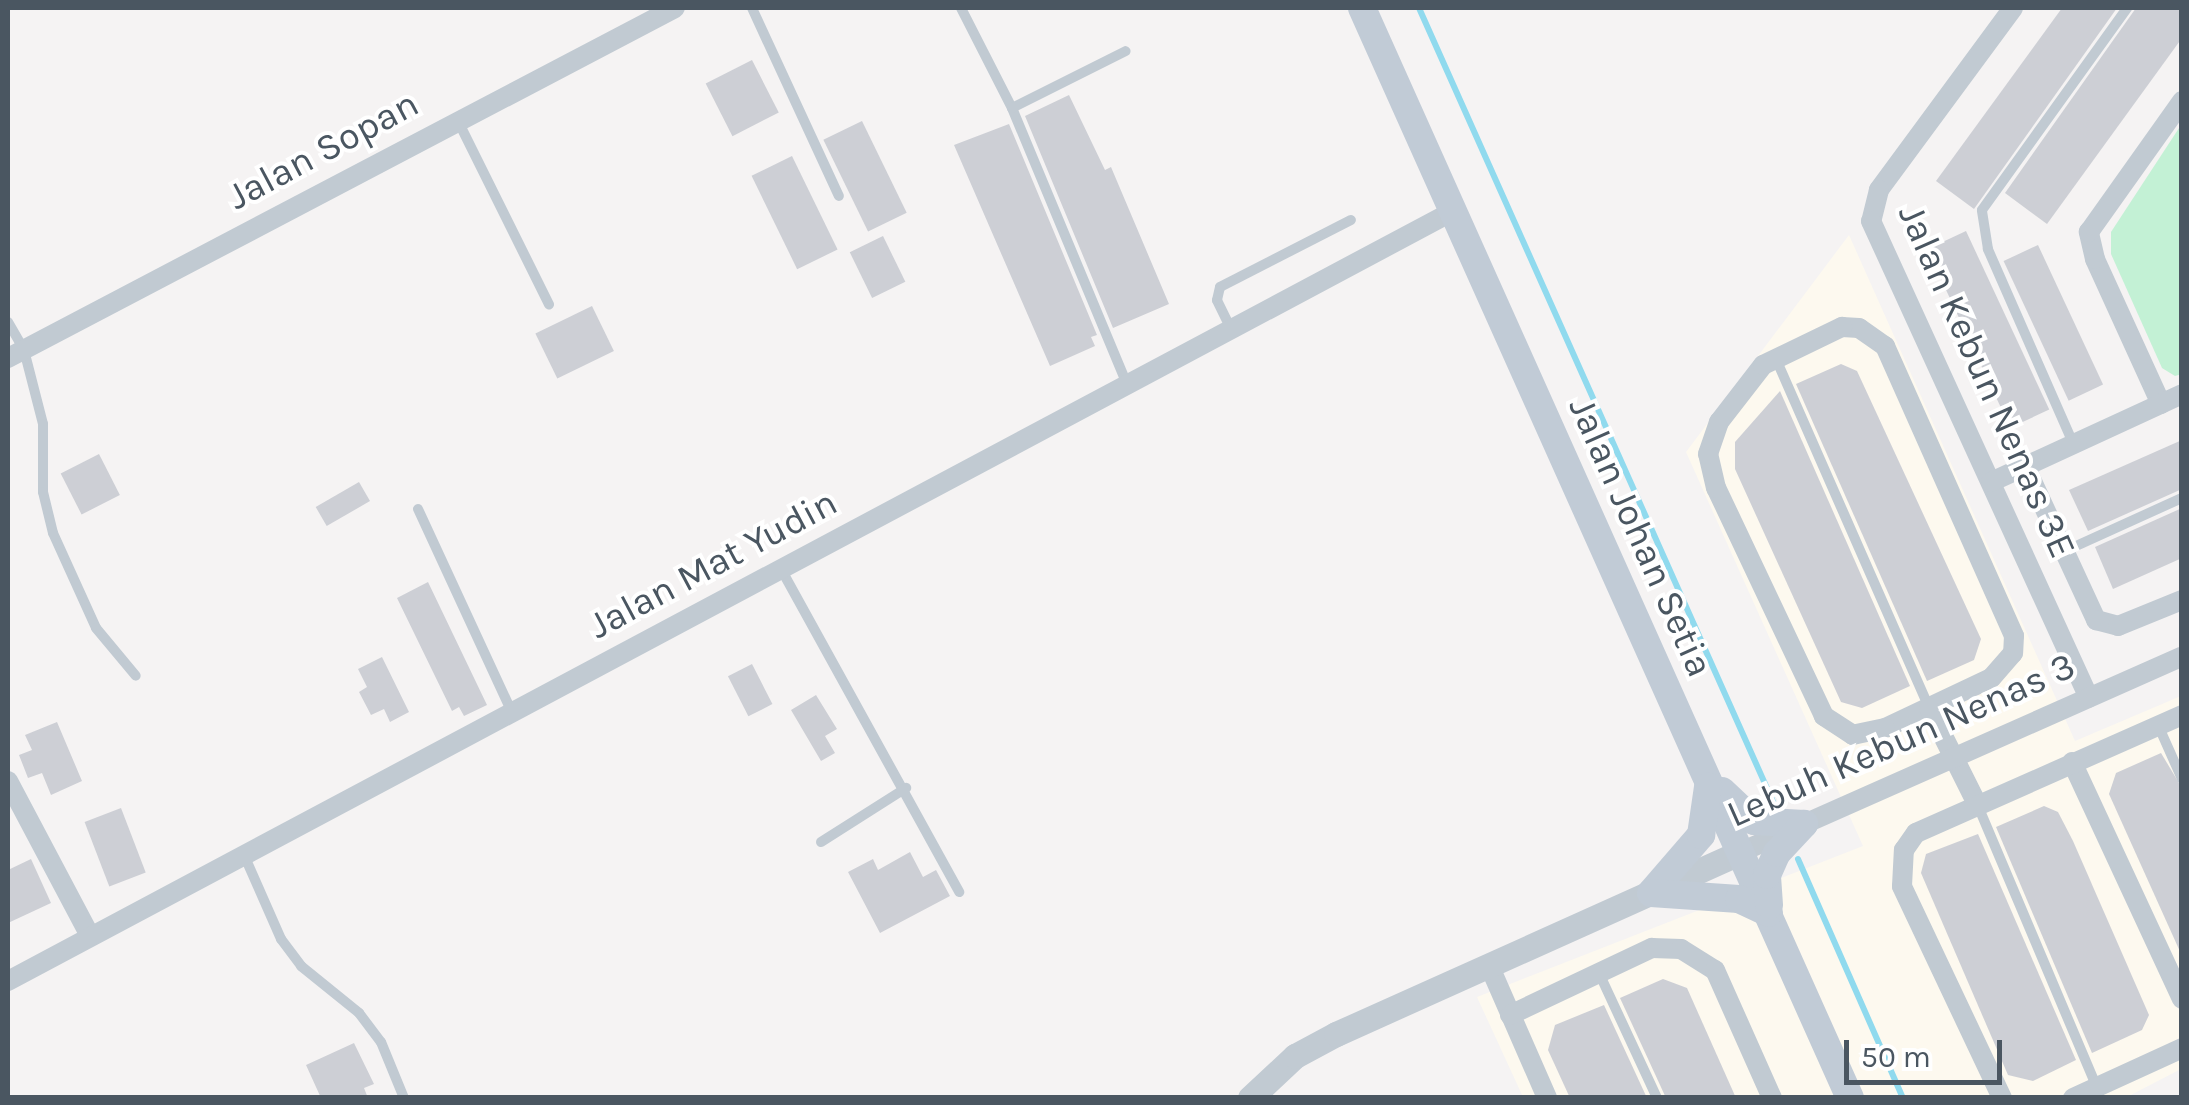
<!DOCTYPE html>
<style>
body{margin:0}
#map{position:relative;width:2189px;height:1105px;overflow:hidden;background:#f5f3f3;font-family:Karla,sans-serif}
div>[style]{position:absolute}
.commercial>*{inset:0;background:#fdf9ef}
.green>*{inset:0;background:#c3f1d5}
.stream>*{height:6px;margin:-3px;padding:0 3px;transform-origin:3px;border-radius:3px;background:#90daee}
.building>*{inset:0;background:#cdcfd5;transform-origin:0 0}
.service>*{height:10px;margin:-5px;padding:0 5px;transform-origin:5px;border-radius:5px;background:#c1cad2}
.minor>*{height:20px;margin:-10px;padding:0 10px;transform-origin:10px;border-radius:10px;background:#c1cad2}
.tertiary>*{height:25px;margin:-12.5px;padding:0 12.5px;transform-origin:12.5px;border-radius:12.5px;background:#c1cad2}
.secondary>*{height:28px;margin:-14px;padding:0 14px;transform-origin:14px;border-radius:14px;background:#c1cbd6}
span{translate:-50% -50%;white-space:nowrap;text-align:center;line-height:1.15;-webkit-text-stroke:8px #fff;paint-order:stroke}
.street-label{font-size:38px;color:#4a5661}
.frame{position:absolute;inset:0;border:10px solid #4a5661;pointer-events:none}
.scale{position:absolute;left:1844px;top:1040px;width:158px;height:45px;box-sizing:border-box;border:5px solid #4a5661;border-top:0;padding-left:12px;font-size:30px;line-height:35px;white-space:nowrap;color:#4a5661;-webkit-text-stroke:8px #fff;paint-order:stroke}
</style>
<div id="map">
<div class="commercial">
<div style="clip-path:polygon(1849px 235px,2075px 741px,2181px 696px,2181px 1069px,2125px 1098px,1523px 1097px,1477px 997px,1863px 846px,1686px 452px)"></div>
</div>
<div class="green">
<div style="clip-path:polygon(2181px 125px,2182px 374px,2175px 376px,2162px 368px,2111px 254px,2111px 232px)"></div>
</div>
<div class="stream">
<div style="left:1419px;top:8px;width:872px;rotate:65.96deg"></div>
<div style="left:1798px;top:859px;width:261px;rotate:66.3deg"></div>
</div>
<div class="building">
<div style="clip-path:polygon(2062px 8px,2117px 8px,1974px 209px,1936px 181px)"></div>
<div style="clip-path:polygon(2136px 8px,2182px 8px,2182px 38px,2047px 224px,2005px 193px)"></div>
<div style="left:752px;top:60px;width:59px;height:52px;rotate:63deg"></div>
<div style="clip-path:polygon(1069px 95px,1105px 170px,1111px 167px,1169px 304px,1113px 328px,1025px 116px)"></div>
<div style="left:862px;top:121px;width:102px;height:43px;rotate:64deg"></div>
<div style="clip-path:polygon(1009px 124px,1097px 335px,1091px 337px,1095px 346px,1050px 366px,954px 145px)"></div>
<div style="left:792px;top:156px;width:104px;height:45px;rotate:64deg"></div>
<div style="left:1966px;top:231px;width:197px;height:43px;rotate:65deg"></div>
<div style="left:883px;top:236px;width:51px;height:37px;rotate:64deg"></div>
<div style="left:2038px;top:245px;width:154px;height:38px;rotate:65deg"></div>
<div style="left:592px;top:306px;width:50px;height:63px;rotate:64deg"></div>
<div style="clip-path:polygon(1841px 364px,1857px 371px,1981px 639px,1974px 660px,1927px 681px,1796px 384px)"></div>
<div style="clip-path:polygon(1780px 391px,1910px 686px,1862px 708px,1841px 702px,1735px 469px,1735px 442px)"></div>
<div style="clip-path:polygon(2182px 440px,2182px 489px,2088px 531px,2069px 490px)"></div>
<div style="left:99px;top:454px;width:46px;height:43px;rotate:63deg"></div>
<div style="left:359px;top:482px;width:22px;height:50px;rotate:60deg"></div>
<div style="clip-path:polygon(2182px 508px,2182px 558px,2113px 589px,2095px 547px)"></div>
<div style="clip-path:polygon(428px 582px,487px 705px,464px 716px,459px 707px,452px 711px,397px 598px)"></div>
<div style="clip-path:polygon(382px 657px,409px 712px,390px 722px,384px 709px,371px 715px,359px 692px,367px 687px,358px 669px)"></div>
<div style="left:752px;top:664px;width:45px;height:27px;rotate:63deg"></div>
<div style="clip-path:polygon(816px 695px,837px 729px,825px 736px,835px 753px,821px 761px,791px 710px)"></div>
<div style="clip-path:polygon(57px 722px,82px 781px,51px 795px,42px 773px,28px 778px,19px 755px,32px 750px,25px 735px)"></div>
<div style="clip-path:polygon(2161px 753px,2182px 788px,2182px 956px,2109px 794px,2116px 773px)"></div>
<div style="clip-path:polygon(2044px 806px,2058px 812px,2073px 841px,2149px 1015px,2142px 1030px,2092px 1053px,1996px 827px)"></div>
<div style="left:121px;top:808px;width:69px;height:39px;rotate:69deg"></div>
<div style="clip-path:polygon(1978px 834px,2076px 1060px,2033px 1081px,2008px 1075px,1921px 873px,1926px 854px)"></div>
<div style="clip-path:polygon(910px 852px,923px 877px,936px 870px,950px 896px,880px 933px,848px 872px,873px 859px,878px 870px)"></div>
<div style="clip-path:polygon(31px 859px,51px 903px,8px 923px,8px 870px)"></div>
<div style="clip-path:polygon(1663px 979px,1687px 988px,1736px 1098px,1666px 1098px,1620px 998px)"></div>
<div style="clip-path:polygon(1604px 1005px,1647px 1098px,1570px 1098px,1548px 1050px,1555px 1025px)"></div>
<div style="clip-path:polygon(354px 1043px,374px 1084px,364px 1088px,368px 1098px,321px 1098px,306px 1065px)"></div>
</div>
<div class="service">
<div style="left:752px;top:8px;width:207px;rotate:65.2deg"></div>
<div style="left:961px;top:8px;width:112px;rotate:63deg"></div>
<div style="left:1012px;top:108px;width:299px;rotate:67.4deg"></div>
<div style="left:1012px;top:108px;width:127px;rotate:-26.6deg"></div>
<div style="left:457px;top:119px;width:207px;rotate:63.6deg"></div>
<div style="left:8px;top:322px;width:32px;rotate:60deg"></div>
<div style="left:24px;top:350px;width:76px;rotate:75.6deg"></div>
<div style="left:43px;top:424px;width:68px;rotate:90deg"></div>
<div style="left:43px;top:492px;width:42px;rotate:76.3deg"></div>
<div style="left:53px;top:533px;width:104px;rotate:65.6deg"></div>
<div style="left:96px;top:628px;width:62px;rotate:50.2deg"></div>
<div style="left:1231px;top:329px;width:32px;rotate:-116deg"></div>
<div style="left:1217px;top:300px;width:13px;rotate:-77deg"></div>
<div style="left:1220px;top:287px;width:147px;rotate:-27.1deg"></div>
<div style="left:1776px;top:359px;width:381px;rotate:66.3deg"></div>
<div style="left:2073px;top:443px;width:212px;rotate:-113.7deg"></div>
<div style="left:1988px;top:249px;width:39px;rotate:-99deg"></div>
<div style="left:1982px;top:210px;width:249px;rotate:-54.3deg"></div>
<div style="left:418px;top:509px;width:221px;rotate:65.2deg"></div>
<div style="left:2065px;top:551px;width:128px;rotate:-24.4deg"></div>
<div style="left:781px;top:569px;width:369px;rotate:61.1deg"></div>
<div style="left:2158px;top:725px;width:59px;rotate:66deg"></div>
<div style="left:1978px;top:806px;width:304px;rotate:67.1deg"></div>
<div style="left:821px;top:842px;width:101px;rotate:-32.4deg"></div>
<div style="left:244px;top:855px;width:92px;rotate:66.2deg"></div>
<div style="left:281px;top:939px;width:34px;rotate:53deg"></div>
<div style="left:301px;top:966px;width:75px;rotate:39deg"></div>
<div style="left:359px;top:1013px;width:36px;rotate:53deg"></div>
<div style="left:381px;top:1042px;width:61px;rotate:67.7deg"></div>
<div style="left:1599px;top:973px;width:138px;rotate:65.1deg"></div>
</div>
<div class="minor">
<div style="left:2013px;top:8px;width:226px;rotate:126.4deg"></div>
<div style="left:1879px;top:190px;width:32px;rotate:104deg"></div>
<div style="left:1871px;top:221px;width:524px;rotate:65.44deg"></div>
<div style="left:1842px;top:327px;width:17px;rotate:3deg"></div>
<div style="left:1859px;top:328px;width:32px;rotate:35deg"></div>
<div style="left:1885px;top:346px;width:317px;rotate:66deg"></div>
<div style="left:2014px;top:636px;width:17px;rotate:93deg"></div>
<div style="left:2013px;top:653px;width:33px;rotate:131deg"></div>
<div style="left:1991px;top:678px;width:117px;rotate:154.7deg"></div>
<div style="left:1885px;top:728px;width:33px;rotate:168deg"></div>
<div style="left:1853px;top:735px;width:35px;rotate:-147deg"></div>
<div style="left:1824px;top:716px;width:252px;rotate:-115.3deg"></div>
<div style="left:1716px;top:488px;width:35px;rotate:-103deg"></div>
<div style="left:1708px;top:454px;width:34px;rotate:-71deg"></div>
<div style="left:1719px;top:422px;width:72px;rotate:-52.3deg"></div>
<div style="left:1763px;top:365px;width:88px;rotate:-25.7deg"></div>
<div style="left:8px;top:358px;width:753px;rotate:-27.69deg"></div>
<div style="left:2161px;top:404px;width:159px;rotate:-114.5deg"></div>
<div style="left:2095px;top:259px;width:28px;rotate:-103deg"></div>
<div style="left:2089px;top:232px;width:161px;rotate:-54.6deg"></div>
<div style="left:2025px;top:466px;width:170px;rotate:65.2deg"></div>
<div style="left:2096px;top:620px;width:23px;rotate:15deg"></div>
<div style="left:2118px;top:626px;width:69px;rotate:-22.1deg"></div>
<div style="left:1991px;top:482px;width:210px;rotate:-24.7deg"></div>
<div style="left:1929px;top:708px;width:107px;rotate:63.4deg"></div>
<div style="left:2072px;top:762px;width:261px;rotate:65.1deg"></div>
<div style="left:8px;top:781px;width:175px;rotate:62.1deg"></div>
<div style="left:1741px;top:852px;width:482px;rotate:-23.9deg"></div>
<div style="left:1489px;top:965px;width:145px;rotate:66.4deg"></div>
<div style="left:8px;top:981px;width:1637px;rotate:-28.05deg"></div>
<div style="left:1510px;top:1015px;width:157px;rotate:-25.3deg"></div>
<div style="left:1652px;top:948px;width:29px;rotate:2deg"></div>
<div style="left:1681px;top:949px;width:40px;rotate:32deg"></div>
<div style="left:1715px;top:970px;width:140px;rotate:66deg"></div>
<div style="left:2002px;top:1098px;width:234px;rotate:-115.3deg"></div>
<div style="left:1902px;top:886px;width:36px;rotate:-87deg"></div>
<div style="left:1904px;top:850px;width:21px;rotate:-55deg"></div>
<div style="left:1916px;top:833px;width:291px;rotate:-23.9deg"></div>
<div style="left:2073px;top:1098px;width:120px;rotate:-24.6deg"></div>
</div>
<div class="tertiary">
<div style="left:1250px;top:1098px;width:62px;rotate:-43deg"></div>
<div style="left:1295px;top:1056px;width:47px;rotate:-28.2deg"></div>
<div style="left:1336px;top:1034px;width:444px;rotate:-24.2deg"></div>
</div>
<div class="secondary">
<div style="left:1362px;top:8px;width:1194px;rotate:65.88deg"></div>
<div style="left:1722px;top:791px;width:44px;rotate:43.2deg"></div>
<div style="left:1754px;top:821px;width:50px;rotate:3.4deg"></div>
<div style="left:1651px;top:893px;width:77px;rotate:-49.2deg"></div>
<div style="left:1701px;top:835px;width:49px;rotate:-81.7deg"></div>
<div style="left:1651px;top:893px;width:88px;rotate:3.9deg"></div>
<div style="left:1739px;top:899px;width:33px;rotate:25deg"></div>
<div style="left:1769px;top:905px;width:30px;rotate:-94deg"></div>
<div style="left:1767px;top:875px;width:24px;rotate:-66deg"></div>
<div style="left:1777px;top:853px;width:40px;rotate:-47deg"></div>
</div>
<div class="street-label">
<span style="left:323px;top:150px;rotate:-28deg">Jalan Sopan</span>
<span style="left:1987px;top:381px;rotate:66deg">Jalan Kebun Nenas 3E</span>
<span style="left:1641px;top:537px;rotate:66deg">Jalan Johan Setia</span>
<span style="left:713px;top:564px;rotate:-28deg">Jalan Mat Yudin</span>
<span style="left:1901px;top:740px;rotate:-24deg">Lebuh Kebun Nenas 3</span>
</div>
<div class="frame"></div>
<div class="scale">50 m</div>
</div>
